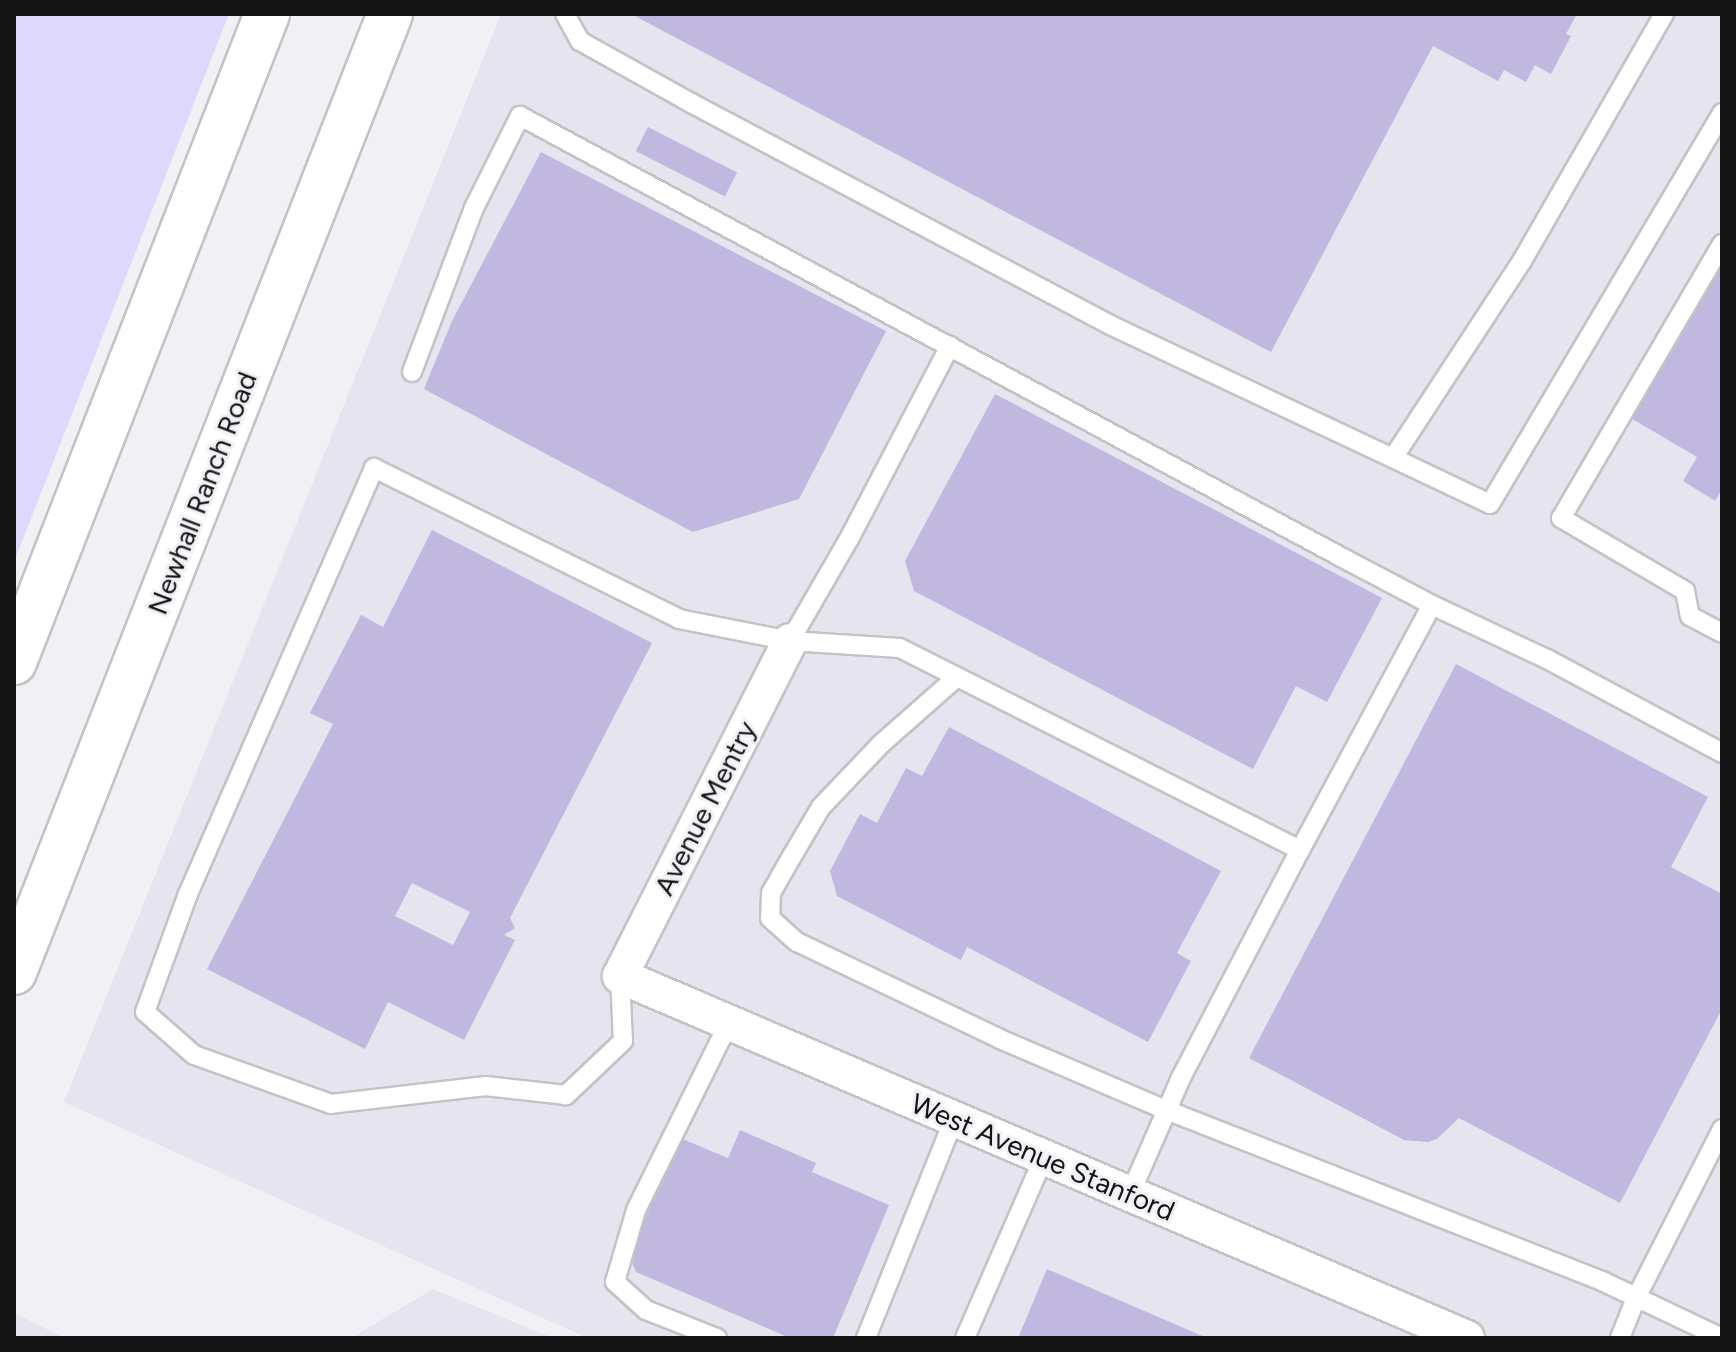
<!DOCTYPE html>
<style>
body{margin:0}
#map{position:relative;width:1736px;height:1352px;overflow:hidden;background:#f1f0f4;font-family:Figtree,sans-serif}
div>[style]{position:absolute}
.built>*{inset:0;background:#e6e4ef}
.green>*{inset:0;background:#dfd8fd}
.building>*{inset:0;background:#c0b8df;transform-origin:0 0}
.roads{filter:drop-shadow(2px 0 #c3c2c6) drop-shadow(-2px 0 #c3c2c6) drop-shadow(0 2px #c3c2c6) drop-shadow(0 -2px #c3c2c6)}
.service>*{height:18px;margin:-9px;padding:0 9px;transform-origin:9px;border-radius:9px;background:#fff}
.minor>*{height:34px;margin:-17px;padding:0 17px;transform-origin:17px;border-radius:17px;background:#fff}
.primary>*{height:44px;margin:-22px;padding:0 22px;transform-origin:22px;border-radius:22px;background:#fff}
span{translate:-50% -50%;white-space:nowrap;text-align:center;line-height:1.15;-webkit-text-stroke:6px #f1f0f4;paint-order:stroke}
.street-label{font-size:28px;color:#141415}
.frame{position:absolute;inset:0;border:16px solid #141415;pointer-events:none}
</style>
<div id="map">
<div class="built">
<div style="clip-path:polygon(501px 14px,1722px 14px,1722px 1338px,587px 1338px,64px 1102px)"></div>
<div style="clip-path:polygon(433px 1289px,553px 1338px,351px 1338px)"></div>
<div style="clip-path:polygon(14px 1313px,65px 1338px,14px 1338px)"></div>
</div>
<div class="green">
<div style="clip-path:polygon(14px 14px,229px 14px,14px 562px)"></div>
</div>
<div class="building">
<div style="clip-path:polygon(631px 14px,1577px 14px,1566px 34px,1571px 36px,1551px 74px,1535px 65px,1526px 82px,1504px 70px,1498px 81px,1433px 46px,1271px 352px)"></div>
<div style="left:648px;top:127px;width:100px;height:27px;rotate:27deg"></div>
<div style="clip-path:polygon(541px 152px,886px 331px,799px 499px,693px 532px,424px 389px,452px 321px)"></div>
<div style="clip-path:polygon(1722px 260px,1722px 489px,1715px 501px,1683px 481px,1697px 457px,1629px 417px)"></div>
<div style="clip-path:polygon(995px 394px,1382px 598px,1327px 702px,1296px 686px,1253px 769px,914px 591px,905px 561px)"></div>
<div style="clip-path:polygon(evenodd,432px 530px,652px 643px,510px 918px,515px 928px,504px 935px,515px 940px,464px 1040px,388px 1002px,365px 1049px,207px 969px,333px 724px,310px 713px,361px 615px,383px 627px,432px 530px,412px 883px,470px 912px,453px 945px,395px 916px,412px 883px)"></div>
<div style="clip-path:polygon(1456px 664px,1708px 797px,1671px 867px,1722px 894px,1722px 1009px,1620px 1203px,1459px 1118px,1437px 1139px,1428px 1142px,1404px 1140px,1249px 1058px)"></div>
<div style="clip-path:polygon(949px 727px,1221px 871px,1177px 953px,1191px 961px,1148px 1042px,967px 947px,961px 960px,837px 896px,830px 871px,860px 814px,877px 823px,906px 768px,922px 776px)"></div>
<div style="clip-path:polygon(740px 1130px,816px 1163px,812px 1172px,889px 1205px,833px 1338px,790px 1338px,636px 1272px,629px 1256px,680px 1138px,728px 1158px)"></div>
<div style="clip-path:polygon(1047px 1269px,1207px 1338px,1018px 1338px)"></div>
</div>
<div class="roads">
<div class="service">
<div style="left:565px;top:14px;width:31px;rotate:61deg"></div>
<div style="left:580px;top:41px;width:127px;rotate:29.2deg"></div>
<div style="left:691px;top:103px;width:474px;rotate:27.9deg"></div>
<div style="left:1110px;top:325px;width:313px;rotate:25.2deg"></div>
<div style="left:1393px;top:458px;width:235px;rotate:-56.8deg"></div>
<div style="left:1522px;top:261px;width:285px;rotate:-60.1deg"></div>
<div style="left:1722px;top:244px;width:318px;rotate:120.4deg"></div>
<div style="left:1561px;top:518px;width:144px;rotate:30.5deg"></div>
<div style="left:1685px;top:591px;width:25px;rotate:79deg"></div>
<div style="left:1690px;top:616px;width:36px;rotate:28deg"></div>
<div style="left:412px;top:372px;width:175px;rotate:-69.3deg"></div>
<div style="left:474px;top:208px;width:103px;rotate:-63.4deg"></div>
<div style="left:520px;top:116px;width:932px;rotate:28.24deg"></div>
<div style="left:1341px;top:557px;width:103px;rotate:27.8deg"></div>
<div style="left:1432px;top:605px;width:127px;rotate:25.2deg"></div>
<div style="left:1547px;top:659px;width:199px;rotate:28.2deg"></div>
<div style="left:1393px;top:458px;width:107px;rotate:25.4deg"></div>
<div style="left:1490px;top:504px;width:455px;rotate:-59.3deg"></div>
<div style="left:790px;top:641px;width:118px;rotate:-60deg"></div>
<div style="left:849px;top:539px;width:218px;rotate:-62.4deg"></div>
<div style="left:957px;top:677px;width:101px;rotate:138.6deg"></div>
<div style="left:881px;top:744px;width:87px;rotate:133.6deg"></div>
<div style="left:821px;top:807px;width:57px;rotate:120.6deg"></div>
<div style="left:792px;top:856px;width:43px;rotate:119.6deg"></div>
<div style="left:771px;top:893px;width:25px;rotate:92deg"></div>
<div style="left:770px;top:918px;width:36px;rotate:42deg"></div>
<div style="left:797px;top:942px;width:225px;rotate:25.5deg"></div>
<div style="left:1000px;top:1039px;width:181px;rotate:23.2deg"></div>
<div style="left:1166px;top:1110px;width:468px;rotate:21.4deg"></div>
<div style="left:1602px;top:1281px;width:133px;rotate:25.4deg"></div>
<div style="left:1300px;top:850px;width:278px;rotate:-61.7deg"></div>
<div style="left:620px;top:976px;width:65px;rotate:87.4deg"></div>
<div style="left:623px;top:1041px;width:79px;rotate:136.5deg"></div>
<div style="left:566px;top:1095px;width:81px;rotate:-173.6deg"></div>
<div style="left:486px;top:1086px;width:156px;rotate:173.4deg"></div>
<div style="left:331px;top:1104px;width:145px;rotate:-160.3deg"></div>
<div style="left:194px;top:1055px;width:65px;rotate:-138.7deg"></div>
<div style="left:145px;top:1012px;width:126px;rotate:-70deg"></div>
<div style="left:188px;top:894px;width:465px;rotate:-66.4deg"></div>
<div style="left:374px;top:468px;width:340px;rotate:26.3deg"></div>
<div style="left:679px;top:619px;width:113px;rotate:11.2deg"></div>
<div style="left:790px;top:641px;width:110px;rotate:3.6deg"></div>
<div style="left:900px;top:648px;width:448px;rotate:26.8deg"></div>
<div style="left:1300px;top:850px;width:259px;rotate:117.6deg"></div>
<div style="left:1180px;top:1080px;width:124px;rotate:113.7deg"></div>
<div style="left:717px;top:1338px;width:76px;rotate:-158.5deg"></div>
<div style="left:646px;top:1310px;width:42px;rotate:-137.9deg"></div>
<div style="left:615px;top:1282px;width:75px;rotate:-73.7deg"></div>
<div style="left:636px;top:1210px;width:209px;rotate:-63.6deg"></div>
<div style="left:866px;top:1338px;width:236px;rotate:-68.1deg"></div>
<div style="left:965px;top:1338px;width:197px;rotate:-66.4deg"></div>
<div style="left:1620px;top:1338px;width:43px;rotate:-68.2deg"></div>
<div style="left:1636px;top:1298px;width:190px;rotate:-63deg"></div>
</div>
<div class="minor">
<div style="left:790px;top:641px;width:376px;rotate:116.9deg"></div>
<div style="left:620px;top:976px;width:921px;rotate:23.14deg"></div>
</div>
<div class="primary">
<div style="left:14px;top:662px;width:696px;rotate:-68.67deg"></div>
<div style="left:14px;top:972px;width:1029px;rotate:-68.57deg"></div>
</div>
</div>
<div class="street-label">
<span style="left:202px;top:493px;rotate:-69deg">Newhall Ranch Road</span>
<span style="left:705px;top:808px;rotate:-63deg">Avenue Mentry</span>
<span style="left:1043px;top:1157px;rotate:23deg">West Avenue Stanford</span>
</div>
<div class="frame"></div>
</div>
